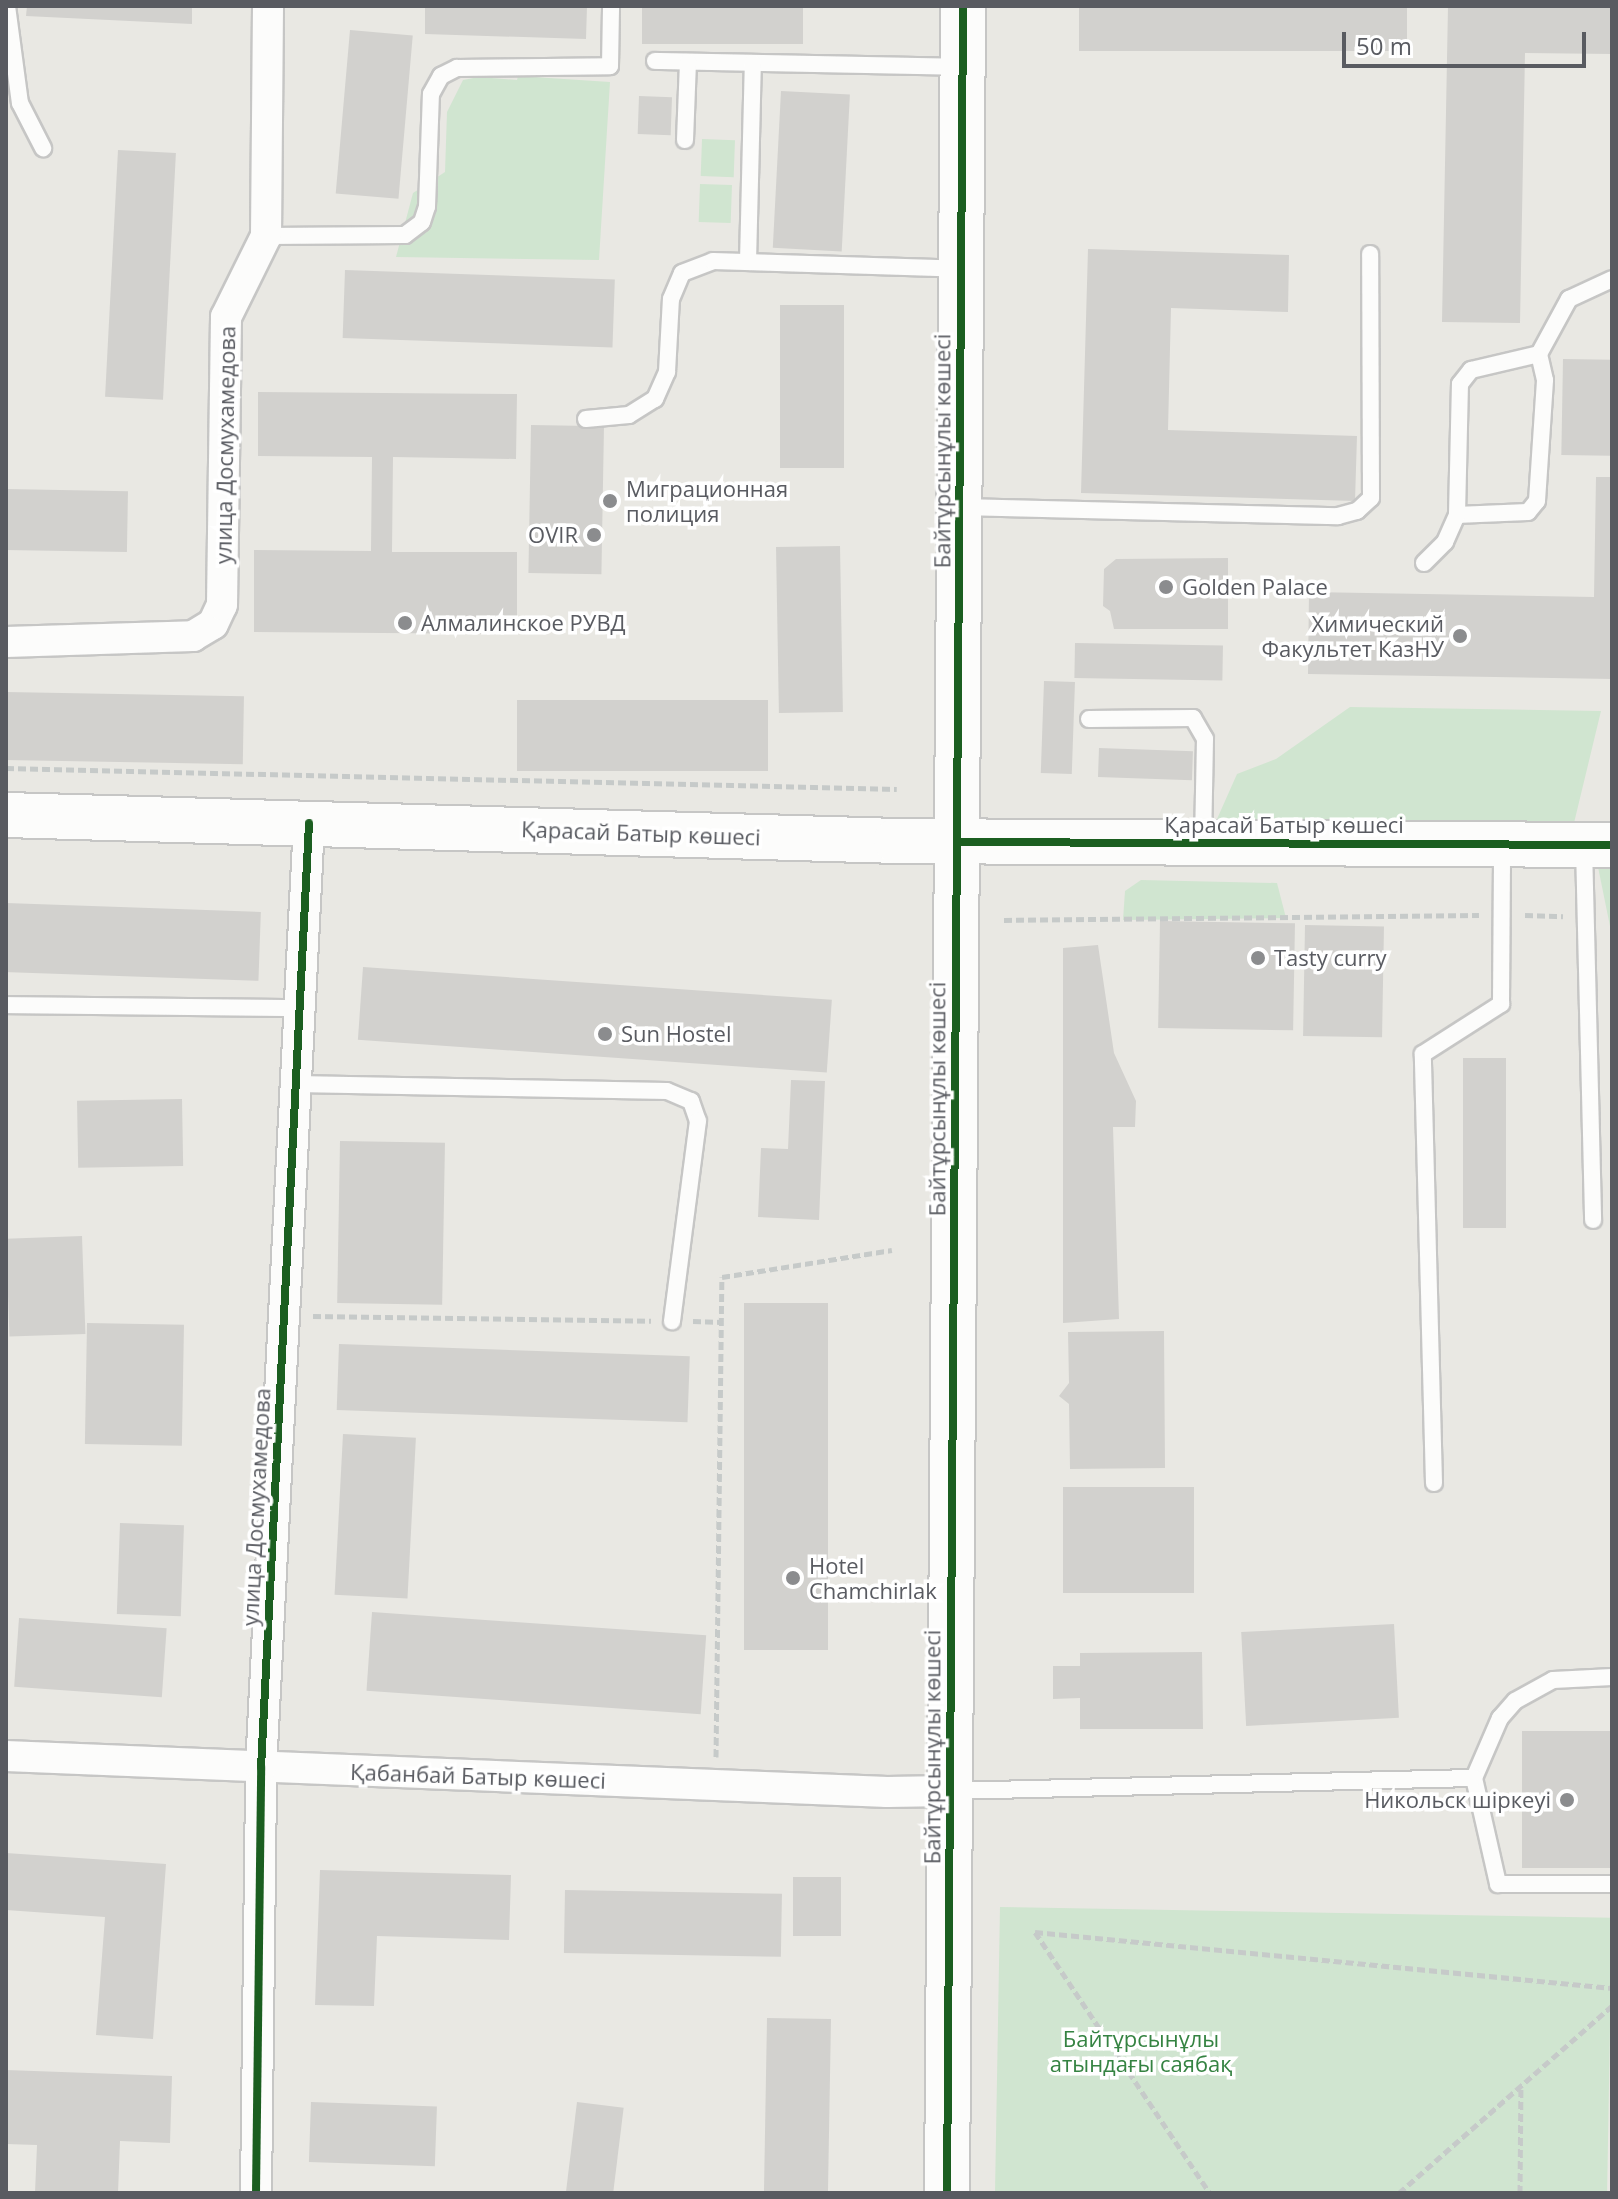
<!DOCTYPE html>
<meta charset="utf-8">
<style>
body{margin:0}
#map{position:relative;width:1618px;height:2199px;overflow:hidden;background:#e9e8e3;font-family:"Open Sans",sans-serif}
div>[style]{position:absolute}
.green>*{inset:0;background:#d0e5d0;transform-origin:0 0}
.building>*{inset:0;background:#d2d1ce;transform-origin:0 0}
.path>*{height:5px;margin-top:-2.5px;transform-origin:0;background:repeating-linear-gradient(90deg,#c6cac9 0 8px,transparent 0 12px)}
.roads{filter:drop-shadow(2px 0 #c6c6c5) drop-shadow(-2px 0 #c6c6c5) drop-shadow(0 2px #c6c6c5) drop-shadow(0 -2px #c6c6c5)}
.lane>*{height:16px;margin:-8px;padding:0 8px;transform-origin:8px;border-radius:8px;background:#fcfcfb}
.street>*{height:30px;margin:-15px;padding:0 15px;transform-origin:15px;border-radius:15px;background:#fcfcfb}
.secondary>*{height:44px;margin:-22px;padding:0 22px;transform-origin:22px;border-radius:22px;background:#fcfcfb}
.cycleway>*{height:8px;margin:-4px;padding:0 4px;transform-origin:4px;border-radius:4px;background:#1b5e20}
.dots>*{width:22px;height:22px;translate:-50% -50%;box-sizing:border-box;border:4px solid #fff;border-radius:50%}
span{translate:-50% -50%;white-space:nowrap;text-align:center;line-height:1.15;-webkit-text-stroke:7px #fff;paint-order:stroke}
.street-label{font-size:22px;color:#595b61}
.poi-label{font-size:22px;color:#595b61}
.left{translate:0 -50%;text-align:left}
.right{translate:-100% -50%;text-align:right}
.park-label{font-size:22px;color:#358342}
.frame{position:absolute;inset:0;border:8px solid #595b61;pointer-events:none}
.scale{position:absolute;left:1342px;top:32px;width:244px;height:36px;box-sizing:border-box;border:4px solid #595b61;border-top:0;padding-left:10px;font-size:24px;line-height:28px;white-space:nowrap;color:#595b61;-webkit-text-stroke:6px #fff;paint-order:stroke}
</style>
<div id="map">
<div class="green">
<div style="clip-path:polygon(518px 76px,610px 82px,599px 260px,396px 257px,413px 193px,445px 172px,447px 112px,463px 80px,479px 77px,517px 80px)"></div>
<div style="left:702px;top:139px;width:33px;height:37px;rotate:2deg"></div>
<div style="left:700px;top:184px;width:32px;height:38px;rotate:2deg"></div>
<div style="clip-path:polygon(1350px 707px,1601px 711px,1574px 823px,1213px 828px,1237px 774px,1276px 759px)"></div>
<div style="clip-path:polygon(1598px 867px,1612px 867px,1612px 936px)"></div>
<div style="clip-path:polygon(1141px 880px,1277px 883px,1286px 918px,1123px 920px,1125px 891px)"></div>
<div style="left:1000px;top:1907px;width:612px;height:286px;rotate:1deg"></div>
</div>
<div class="building">
<div style="clip-path:polygon(27px 6px,192px 6px,192px 24px,26px 16px)"></div>
<div style="clip-path:polygon(425px 6px,587px 6px,586px 39px,425px 34px)"></div>
<div style="left:642px;top:6px;width:161px;height:38px"></div>
<div style="left:1079px;top:6px;width:328px;height:45px"></div>
<div style="clip-path:polygon(1448px 6px,1612px 6px,1612px 54px,1525px 53px,1520px 323px,1442px 322px)"></div>
<div style="left:350px;top:30px;width:63px;height:164px;rotate:5deg"></div>
<div style="left:781px;top:91px;width:69px;height:157px;rotate:3deg"></div>
<div style="left:639px;top:96px;width:33px;height:38px;rotate:2deg"></div>
<div style="left:118px;top:150px;width:58px;height:247px;rotate:3deg"></div>
<div style="clip-path:polygon(1088px 249px,1289px 255px,1288px 312px,1171px 308px,1168px 430px,1357px 436px,1355px 501px,1081px 493px)"></div>
<div style="left:345px;top:270px;width:270px;height:68px;rotate:2deg"></div>
<div style="left:780px;top:305px;width:64px;height:163px"></div>
<div style="left:1563px;top:359px;width:49px;height:96px;rotate:1deg"></div>
<div style="clip-path:polygon(258px 392px,517px 394px,516px 459px,393px 457px,392px 552px,517px 552px,517px 634px,254px 632px,254px 550px,371px 551px,372px 457px,258px 456px)"></div>
<div style="left:531px;top:425px;width:73px;height:148px;rotate:1deg"></div>
<div style="clip-path:polygon(1596px 477px,1612px 477px,1612px 679px,1308px 674px,1309px 592px,1594px 597px)"></div>
<div style="left:6px;top:489px;width:122px;height:61px;rotate:1deg"></div>
<div style="left:840px;top:546px;width:166px;height:64px;rotate:89deg"></div>
<div style="clip-path:polygon(1228px 558px,1228px 629px,1114px 629px,1110px 611px,1103px 606px,1104px 569px,1116px 559px)"></div>
<div style="left:1075px;top:643px;width:148px;height:35px;rotate:1deg"></div>
<div style="left:1044px;top:681px;width:31px;height:92px;rotate:2deg"></div>
<div style="left:6px;top:692px;width:238px;height:68px;rotate:1deg"></div>
<div style="left:517px;top:700px;width:251px;height:71px"></div>
<div style="left:1099px;top:748px;width:94px;height:29px;rotate:2deg"></div>
<div style="left:6px;top:903px;width:255px;height:69px;rotate:2deg"></div>
<div style="left:1160px;top:921px;width:135px;height:107px;rotate:1deg"></div>
<div style="left:1305px;top:925px;width:79px;height:111px;rotate:1deg"></div>
<div style="clip-path:polygon(1098px 945px,1114px 1053px,1136px 1101px,1135px 1127px,1113px 1127px,1119px 1319px,1063px 1323px,1063px 948px)"></div>
<div style="left:363px;top:967px;width:470px;height:73px;rotate:4deg"></div>
<div style="left:1463px;top:1058px;width:43px;height:170px"></div>
<div style="clip-path:polygon(791px 1080px,825px 1081px,819px 1220px,758px 1217px,761px 1148px,788px 1149px)"></div>
<div style="left:182px;top:1099px;width:67px;height:105px;rotate:89deg"></div>
<div style="left:340px;top:1141px;width:105px;height:162px;rotate:1deg"></div>
<div style="left:82px;top:1236px;width:98px;height:76px;rotate:88deg"></div>
<div style="left:744px;top:1303px;width:84px;height:347px"></div>
<div style="left:87px;top:1323px;width:97px;height:121px;rotate:1deg"></div>
<div style="clip-path:polygon(1164px 1331px,1165px 1468px,1070px 1469px,1069px 1404px,1059px 1396px,1069px 1383px,1068px 1332px)"></div>
<div style="left:339px;top:1344px;width:351px;height:66px;rotate:2deg"></div>
<div style="left:343px;top:1434px;width:73px;height:161px;rotate:3deg"></div>
<div style="left:1063px;top:1487px;width:131px;height:106px"></div>
<div style="left:120px;top:1523px;width:64px;height:91px;rotate:2deg"></div>
<div style="left:372px;top:1612px;width:335px;height:79px;rotate:4deg"></div>
<div style="left:19px;top:1618px;width:148px;height:69px;rotate:4deg"></div>
<div style="left:1394px;top:1624px;width:94px;height:153px;rotate:87deg"></div>
<div style="clip-path:polygon(1202px 1652px,1203px 1729px,1080px 1729px,1080px 1698px,1053px 1699px,1053px 1666px,1080px 1666px,1080px 1653px)"></div>
<div style="left:1522px;top:1731px;width:90px;height:137px"></div>
<div style="clip-path:polygon(6px 1853px,166px 1864px,153px 2039px,96px 2035px,105px 1917px,6px 1910px)"></div>
<div style="clip-path:polygon(320px 1870px,511px 1875px,509px 1940px,377px 1936px,374px 2006px,315px 2005px)"></div>
<div style="left:793px;top:1877px;width:48px;height:59px"></div>
<div style="left:565px;top:1890px;width:217px;height:63px;rotate:1deg"></div>
<div style="left:767px;top:2018px;width:64px;height:175px;rotate:1deg"></div>
<div style="clip-path:polygon(6px 2070px,172px 2076px,170px 2143px,120px 2141px,118px 2193px,35px 2193px,37px 2145px,6px 2144px)"></div>
<div style="left:311px;top:2102px;width:126px;height:60px;rotate:2deg"></div>
<div style="left:577px;top:2102px;width:47px;height:92px;rotate:7deg"></div>
</div>
<div class="path">
<div style="left:6px;top:768px;width:891px;rotate:1.35deg"></div>
<div style="left:1525px;top:915px;width:38px;rotate:2deg"></div>
<div style="left:1004px;top:920px;width:475px;rotate:-0.6deg"></div>
<div style="left:313px;top:1316px;width:338px;rotate:0.8deg"></div>
<div style="left:693px;top:1321px;width:29px;rotate:2deg"></div>
<div style="left:716px;top:1757px;width:480px;rotate:-89.3deg"></div>
<div style="left:722px;top:1277px;width:172px;rotate:-9deg"></div>
<div style="left:1035px;top:1932px;width:580px;rotate:5.54deg"></div>
<div style="left:1035px;top:1932px;width:314px;rotate:56.2deg"></div>
<div style="left:1399px;top:2193px;width:283px;rotate:-41.3deg"></div>
<div style="left:1520px;top:2193px;width:106px;rotate:-89.5deg"></div>
</div>
<div class="roads">
<div class="lane">
<div style="left:7px;top:6px;width:98px;rotate:82.4deg"></div>
<div style="left:20px;top:103px;width:51px;rotate:62.9deg"></div>
<div style="left:655px;top:61px;width:306px;rotate:1.1deg"></div>
<div style="left:685px;top:140px;width:78px;rotate:-87.8deg"></div>
<div style="left:266px;top:236px;width:139px;rotate:-0.4deg"></div>
<div style="left:405px;top:235px;width:21px;rotate:-37deg"></div>
<div style="left:422px;top:222px;width:16px;rotate:-72deg"></div>
<div style="left:427px;top:207px;width:113px;rotate:-88deg"></div>
<div style="left:431px;top:94px;width:21px;rotate:-61deg"></div>
<div style="left:441px;top:76px;width:18px;rotate:-27deg"></div>
<div style="left:457px;top:68px;width:153px;rotate:-0.7deg"></div>
<div style="left:610px;top:66px;width:60px;rotate:-89deg"></div>
<div style="left:748px;top:262px;width:199px;rotate:-88.6deg"></div>
<div style="left:586px;top:419px;width:43px;rotate:-5.3deg"></div>
<div style="left:629px;top:415px;width:31px;rotate:-32deg"></div>
<div style="left:655px;top:399px;width:30px;rotate:-66deg"></div>
<div style="left:667px;top:372px;width:73px;rotate:-86.9deg"></div>
<div style="left:671px;top:299px;width:28px;rotate:-67deg"></div>
<div style="left:682px;top:273px;width:33px;rotate:-21deg"></div>
<div style="left:713px;top:261px;width:248px;rotate:1.8deg"></div>
<div style="left:961px;top:507px;width:377px;rotate:1.4deg"></div>
<div style="left:1338px;top:516px;width:20px;rotate:-15deg"></div>
<div style="left:1357px;top:511px;width:19px;rotate:-43deg"></div>
<div style="left:1371px;top:498px;width:244px;rotate:-90.2deg"></div>
<div style="left:1457px;top:515px;width:71px;rotate:-2.4deg"></div>
<div style="left:1528px;top:512px;width:14px;rotate:-51deg"></div>
<div style="left:1537px;top:501px;width:121px;rotate:-86.2deg"></div>
<div style="left:1545px;top:380px;width:27px;rotate:-103deg"></div>
<div style="left:1424px;top:563px;width:30px;rotate:-45deg"></div>
<div style="left:1445px;top:542px;width:30px;rotate:-66deg"></div>
<div style="left:1457px;top:515px;width:131px;rotate:-88.7deg"></div>
<div style="left:1460px;top:384px;width:18px;rotate:-52deg"></div>
<div style="left:1471px;top:370px;width:70px;rotate:-13.2deg"></div>
<div style="left:1539px;top:354px;width:63px;rotate:-61.4deg"></div>
<div style="left:1569px;top:299px;width:47px;rotate:-24.9deg"></div>
<div style="left:1089px;top:719px;width:104px;rotate:-0.6deg"></div>
<div style="left:1193px;top:718px;width:24px;rotate:60deg"></div>
<div style="left:1205px;top:739px;width:102px;rotate:91.1deg"></div>
<div style="left:1584px;top:847px;width:373px;rotate:88.6deg"></div>
<div style="left:6px;top:1005px;width:294px;rotate:0.6deg"></div>
<div style="left:296px;top:1084px;width:371px;rotate:1.1deg"></div>
<div style="left:667px;top:1091px;width:26px;rotate:23deg"></div>
<div style="left:691px;top:1101px;width:21px;rotate:71deg"></div>
<div style="left:698px;top:1121px;width:202px;rotate:97.4deg"></div>
<div style="left:1434px;top:1483px;width:429px;rotate:-91.5deg"></div>
<div style="left:1423px;top:1054px;width:93px;rotate:-32.7deg"></div>
<div style="left:1501px;top:1004px;width:159px;rotate:-89.6deg"></div>
<div style="left:1612px;top:1677px;width:59px;rotate:177.1deg"></div>
<div style="left:1553px;top:1680px;width:43px;rotate:151.1deg"></div>
<div style="left:1515px;top:1701px;width:23px;rotate:131deg"></div>
<div style="left:1500px;top:1718px;width:65px;rotate:113.4deg"></div>
<div style="left:1474px;top:1778px;width:109px;rotate:77.2deg"></div>
<div style="left:1498px;top:1884px;width:114px"></div>
<div style="left:952px;top:1791px;width:522px;rotate:-1.43deg"></div>
</div>
<div class="street">
<div style="left:6px;top:642px;width:187px;rotate:-1.8deg"></div>
<div style="left:193px;top:636px;width:23px;rotate:-31deg"></div>
<div style="left:213px;top:624px;width:21px;rotate:-65deg"></div>
<div style="left:222px;top:605px;width:288px;rotate:-89.2deg"></div>
<div style="left:226px;top:317px;width:90px;rotate:-63.7deg"></div>
<div style="left:266px;top:236px;width:230px;rotate:-89.5deg"></div>
<div style="left:6px;top:1756px;width:882px;rotate:2.34deg"></div>
<div style="left:887px;top:1792px;width:62px;rotate:-0.9deg"></div>
<div style="left:256px;top:2193px;width:425px;rotate:-89.3deg"></div>
<div style="left:261px;top:1768px;width:946px;rotate:-87.09deg"></div>
</div>
<div class="secondary">
<div style="left:6px;top:815px;width:890px;rotate:1.67deg"></div>
<div style="left:896px;top:841px;width:716px;rotate:0.32deg"></div>
<div style="left:947px;top:2193px;width:2187px;rotate:-89.58deg"></div>
</div>
</div>
<div class="cycleway">
<div style="left:957px;top:842px;width:655px;rotate:0.26deg"></div>
<div style="left:256px;top:2193px;width:425px;rotate:-89.3deg"></div>
<div style="left:261px;top:1768px;width:946px;rotate:-87.09deg"></div>
<div style="left:947px;top:2193px;width:2187px;rotate:-89.58deg"></div>
</div>
<div class="dots">
<div style="left:610px;top:501px;background:#8b8c8e"></div>
<div style="left:594px;top:535px;background:#8b8c8e"></div>
<div style="left:1166px;top:587px;background:#8b8c8e"></div>
<div style="left:405px;top:623px;background:#8b8c8e"></div>
<div style="left:1460px;top:636px;background:#8b8c8e"></div>
<div style="left:1258px;top:958px;background:#8b8c8e"></div>
<div style="left:605px;top:1034px;background:#8b8c8e"></div>
<div style="left:793px;top:1578px;background:#8b8c8e"></div>
<div style="left:1567px;top:1800px;background:#8b8c8e"></div>
</div>
<div class="street-label">
<span style="left:225px;top:445px;rotate:-89deg">улица Досмухамедова</span>
<span style="left:942px;top:451px;rotate:-90deg">Байтұрсынұлы көшесі</span>
<span style="left:1284px;top:825px">Қарасай Батыр көшесі</span>
<span style="left:641px;top:833px;rotate:2deg">Қарасай Батыр көшесі</span>
<span style="left:937px;top:1099px;rotate:-90deg">Байтұрсынұлы көшесі</span>
<span style="left:256px;top:1507px;rotate:-87deg">улица Досмухамедова</span>
<span style="left:932px;top:1747px;rotate:-90deg">Байтұрсынұлы көшесі</span>
<span style="left:478px;top:1776px;rotate:2deg">Қабанбай Батыр көшесі</span>
</div>
<div class="poi-label">
<span class="left" style="left:626px;top:501px">Миграционная<br>полиция</span>
<span class="right" style="left:578px;top:535px">OVIR</span>
<span class="left" style="left:1182px;top:587px">Golden Palace</span>
<span class="left" style="left:421px;top:623px">Алмалинское РУВД</span>
<span class="right" style="left:1444px;top:636px">Химический<br>Факультет КазНУ</span>
<span class="left" style="left:1274px;top:958px">Tasty curry</span>
<span class="left" style="left:621px;top:1034px">Sun Hostel</span>
<span class="left" style="left:809px;top:1578px">Hotel<br>Chamchirlak</span>
<span class="right" style="left:1551px;top:1800px">Никольск шіркеуі</span>
</div>
<div class="park-label">
<span style="left:1141px;top:2051px">Байтұрсынұлы<br>атындағы саябақ</span>
</div>
<div class="frame"></div>
<div class="scale">50 m</div>
</div>
